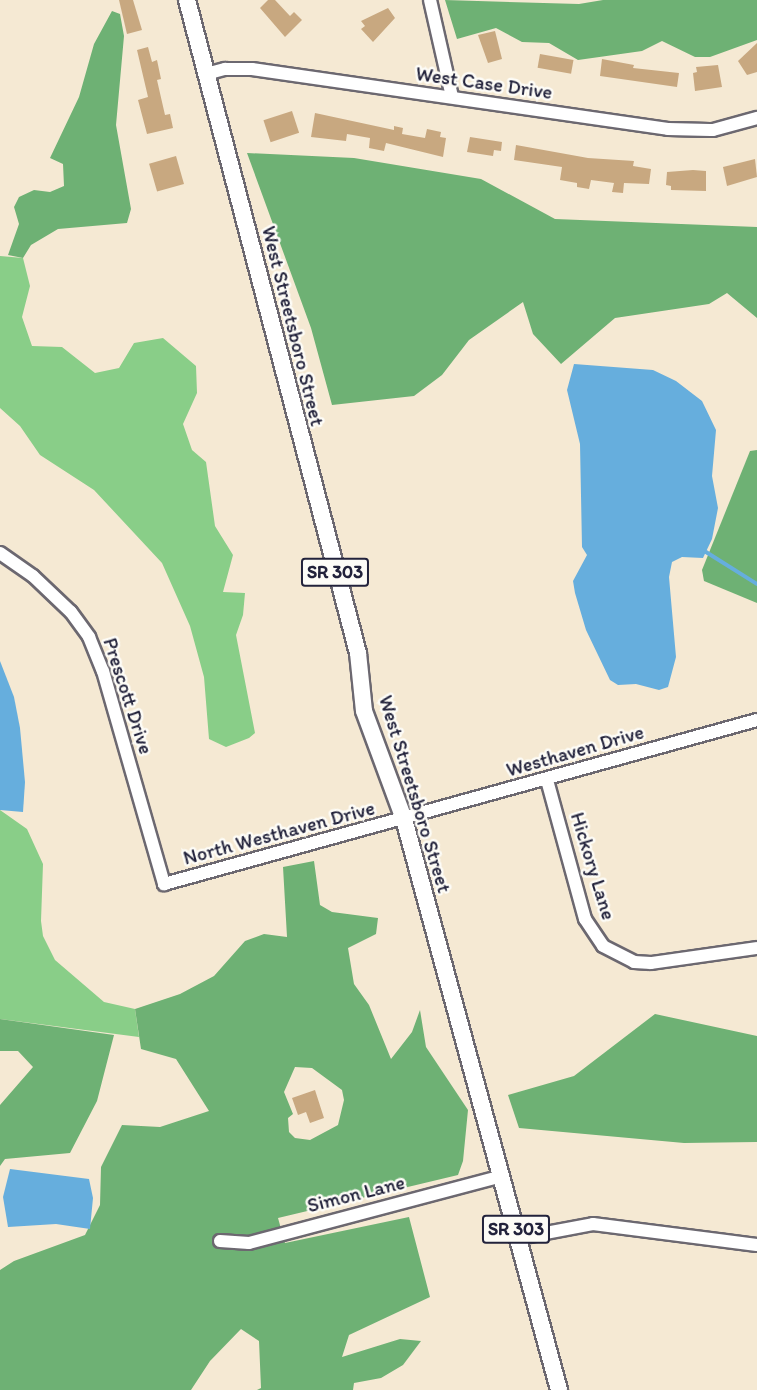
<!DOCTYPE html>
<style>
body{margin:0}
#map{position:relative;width:757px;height:1390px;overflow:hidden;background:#f5e9d3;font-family:Itim,sans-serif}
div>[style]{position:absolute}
.green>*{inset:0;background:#89ce88}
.forest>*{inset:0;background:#6eb174}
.water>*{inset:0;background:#66aedd}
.stream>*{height:4px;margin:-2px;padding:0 2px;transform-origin:2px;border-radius:2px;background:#66aedd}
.building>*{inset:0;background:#c8a880;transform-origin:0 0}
.roads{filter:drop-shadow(2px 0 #6c6870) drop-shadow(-2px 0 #6c6870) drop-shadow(0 2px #6c6870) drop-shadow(0 -2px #6c6870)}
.minor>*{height:12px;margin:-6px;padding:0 6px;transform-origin:6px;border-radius:6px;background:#fff}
.major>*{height:16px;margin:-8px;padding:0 8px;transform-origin:8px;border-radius:8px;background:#fff}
span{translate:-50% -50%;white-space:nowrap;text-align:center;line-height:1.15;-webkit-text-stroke:5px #fdfcf7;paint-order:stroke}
.shield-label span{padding:2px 4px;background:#fdfcf7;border:2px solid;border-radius:4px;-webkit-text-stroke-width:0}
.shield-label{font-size:18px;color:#22223b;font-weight:700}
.street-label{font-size:20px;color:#22223b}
</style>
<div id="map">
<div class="green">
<div style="clip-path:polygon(0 256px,23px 258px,30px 286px,22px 317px,32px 346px,62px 347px,95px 373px,119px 368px,134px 343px,163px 338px,196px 366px,197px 393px,183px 424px,192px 450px,206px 462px,215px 526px,233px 555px,223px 592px,245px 593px,243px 615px,236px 635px,255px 733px,249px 738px,226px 747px,209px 739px,204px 677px,190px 626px,162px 563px,94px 490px,40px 455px,20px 426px,0 408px)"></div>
<div style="clip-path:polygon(0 810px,27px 829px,43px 864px,41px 921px,43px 936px,55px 960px,104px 1002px,135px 1009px,139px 1037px,0 1019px)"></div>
</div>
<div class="forest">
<div style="clip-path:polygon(445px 0,579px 4px,603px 0,757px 0,757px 40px,710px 57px,695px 57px,662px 41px,642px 51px,578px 60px,549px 43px,522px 42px,496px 28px,457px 39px)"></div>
<div style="clip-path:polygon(112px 11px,120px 14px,124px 36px,116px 125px,131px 209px,127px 223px,58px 229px,31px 245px,23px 258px,8px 255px,19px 224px,14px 207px,19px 197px,34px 190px,50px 192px,64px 186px,63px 164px,50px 158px,79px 97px,94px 44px)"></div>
<div style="clip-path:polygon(247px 153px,354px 158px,481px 179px,555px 219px,757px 227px,757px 318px,727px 293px,709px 304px,615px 318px,561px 364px,533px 334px,523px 302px,469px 340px,442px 375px,414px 396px,332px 405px,311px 328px)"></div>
<div style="clip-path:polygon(757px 450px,757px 603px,704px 581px,702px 570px,750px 451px)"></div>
<div style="clip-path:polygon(evenodd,314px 861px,320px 905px,332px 912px,378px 918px,376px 934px,348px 948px,354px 984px,369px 1005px,391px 1059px,412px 1032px,420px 1010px,426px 1047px,468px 1110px,463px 1161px,458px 1175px,278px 1218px,285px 1243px,409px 1217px,430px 1297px,349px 1335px,342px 1357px,400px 1339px,421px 1341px,403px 1365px,381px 1378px,354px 1383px,353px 1390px,257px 1390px,261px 1388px,259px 1341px,241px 1329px,210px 1361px,191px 1390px,0 1390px,0 1270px,14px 1261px,85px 1235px,100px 1205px,101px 1167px,122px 1125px,160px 1127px,209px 1111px,176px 1059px,141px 1049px,135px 1009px,180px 994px,214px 976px,245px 941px,264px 934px,287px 937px,283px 867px,314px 861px,295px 1067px,312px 1068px,342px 1090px,344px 1100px,338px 1125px,310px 1140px,295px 1138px,289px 1132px,288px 1118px,293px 1114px,284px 1092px,295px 1067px)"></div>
<div style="clip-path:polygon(655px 1014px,757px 1036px,757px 1142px,684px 1143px,519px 1128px,508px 1095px,574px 1076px)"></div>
<div style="clip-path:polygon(0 1019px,114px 1035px,97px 1101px,70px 1153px,5px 1159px,0 1166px,0 1105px,33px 1067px,18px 1051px,0 1051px)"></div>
</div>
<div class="water">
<div style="clip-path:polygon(574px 364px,653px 370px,676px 381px,702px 401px,716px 430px,712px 476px,718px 508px,712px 539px,703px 558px,682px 557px,672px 562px,669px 577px,676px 657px,668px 687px,659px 690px,636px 684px,618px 685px,610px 680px,586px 630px,575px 593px,573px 581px,587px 555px,582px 547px,580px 444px,567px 390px)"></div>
<div style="clip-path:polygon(0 661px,14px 697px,20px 728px,25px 782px,23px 812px,0 810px)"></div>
<div style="clip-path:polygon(10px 1169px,89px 1179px,93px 1198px,90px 1229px,56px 1224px,8px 1227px,3px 1197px)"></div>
</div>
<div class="stream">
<div style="left:706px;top:552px;width:60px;rotate:32.1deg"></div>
</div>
<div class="building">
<div style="clip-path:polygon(119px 0,133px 0,142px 30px,127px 34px)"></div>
<div style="clip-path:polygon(268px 0,275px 0,290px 16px,294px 12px,302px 20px,285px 37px,260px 8px)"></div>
<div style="clip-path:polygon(388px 8px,395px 18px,373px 42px,361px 29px,365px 26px,361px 21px)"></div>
<div style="clip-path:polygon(495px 31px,502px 59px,488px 63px,478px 35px)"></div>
<div style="clip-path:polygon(757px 43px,757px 72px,747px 75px,738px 61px)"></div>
<div style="clip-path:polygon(148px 47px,152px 62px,157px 60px,161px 79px,157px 80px,165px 115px,170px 114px,173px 128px,147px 134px,138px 100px,148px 97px,137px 50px)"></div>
<div style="left:540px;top:54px;width:34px;height:14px;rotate:10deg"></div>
<div style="clip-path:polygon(602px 59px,634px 65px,633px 68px,679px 73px,677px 87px,600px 76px)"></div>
<div style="clip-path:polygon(718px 65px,722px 87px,695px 91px,693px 73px,697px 72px,696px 67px)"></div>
<div style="left:292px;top:111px;width:23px;height:30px;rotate:72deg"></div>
<div style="clip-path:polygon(315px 113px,394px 130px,394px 126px,403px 128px,402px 134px,425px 138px,427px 129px,441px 132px,440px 137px,446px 138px,443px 157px,386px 143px,384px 151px,369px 148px,370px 138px,347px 134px,346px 141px,311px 137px)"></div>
<div style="clip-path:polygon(470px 137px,502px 142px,501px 151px,494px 150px,493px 156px,467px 152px)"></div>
<div style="clip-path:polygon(516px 145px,588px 158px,634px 161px,633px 166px,651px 169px,649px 184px,624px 183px,623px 193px,612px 192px,614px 183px,591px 180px,589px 189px,577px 187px,577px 183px,560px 180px,562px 167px,514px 160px)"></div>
<div style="left:176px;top:156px;width:29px;height:28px;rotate:74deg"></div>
<div style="clip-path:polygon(755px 159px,757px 177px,727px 186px,723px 167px)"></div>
<div style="clip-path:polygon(693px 170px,706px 171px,706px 191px,671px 190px,671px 186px,666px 185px,667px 172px)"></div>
<div style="clip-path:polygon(315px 1090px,324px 1118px,310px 1123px,306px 1112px,298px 1115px,292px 1098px)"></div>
</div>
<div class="roads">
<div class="minor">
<div style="left:430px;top:0;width:99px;rotate:77.2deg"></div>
<div style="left:206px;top:74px;width:20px;rotate:-15deg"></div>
<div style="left:225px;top:69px;width:27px"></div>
<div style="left:252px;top:69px;width:420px;rotate:8.2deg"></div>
<div style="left:668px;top:129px;width:45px;rotate:1.3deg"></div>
<div style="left:713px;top:130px;width:46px;rotate:-15.3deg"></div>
<div style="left:0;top:553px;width:40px;rotate:34.9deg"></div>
<div style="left:33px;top:576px;width:52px;rotate:43.5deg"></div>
<div style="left:71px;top:612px;width:31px;rotate:54deg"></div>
<div style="left:89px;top:637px;width:37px;rotate:68deg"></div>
<div style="left:103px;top:671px;width:222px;rotate:74deg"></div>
<div style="left:164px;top:884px;width:615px;rotate:-15.46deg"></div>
<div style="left:547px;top:780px;width:144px;rotate:74.7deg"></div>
<div style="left:585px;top:919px;width:32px;rotate:56deg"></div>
<div style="left:603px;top:946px;width:35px;rotate:27deg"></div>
<div style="left:634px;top:962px;width:17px;rotate:3deg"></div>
<div style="left:651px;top:963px;width:107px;rotate:-8.1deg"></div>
<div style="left:519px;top:1238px;width:75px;rotate:-10.7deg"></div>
<div style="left:593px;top:1224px;width:165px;rotate:7.3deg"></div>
<div style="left:220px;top:1241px;width:29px;rotate:4deg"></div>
<div style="left:249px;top:1243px;width:262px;rotate:-14.8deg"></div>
</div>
<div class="major">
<div style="left:187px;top:0;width:675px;rotate:75.33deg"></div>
<div style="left:358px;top:653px;width:58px;rotate:84.1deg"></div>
<div style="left:364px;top:711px;width:115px;rotate:69.7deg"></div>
<div style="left:404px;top:819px;width:592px;rotate:74.81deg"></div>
</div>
</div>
<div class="shield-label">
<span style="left:335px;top:572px">SR 303</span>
<span style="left:516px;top:1229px">SR 303</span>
</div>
<div class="street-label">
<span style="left:484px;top:83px;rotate:8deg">West Case Drive</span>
<span style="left:293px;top:326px;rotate:76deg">West Streetsboro Street</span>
<span style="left:128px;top:696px;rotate:72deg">Prescott Drive</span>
<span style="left:575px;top:751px;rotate:-16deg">Westhaven Drive</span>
<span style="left:415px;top:794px;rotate:73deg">West Streetsboro Street</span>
<span style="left:279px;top:833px;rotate:-15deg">North Westhaven Drive</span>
<span style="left:593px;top:866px;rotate:73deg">Hickory Lane</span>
<span style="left:356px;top:1194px;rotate:-14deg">Simon Lane</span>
</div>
</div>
